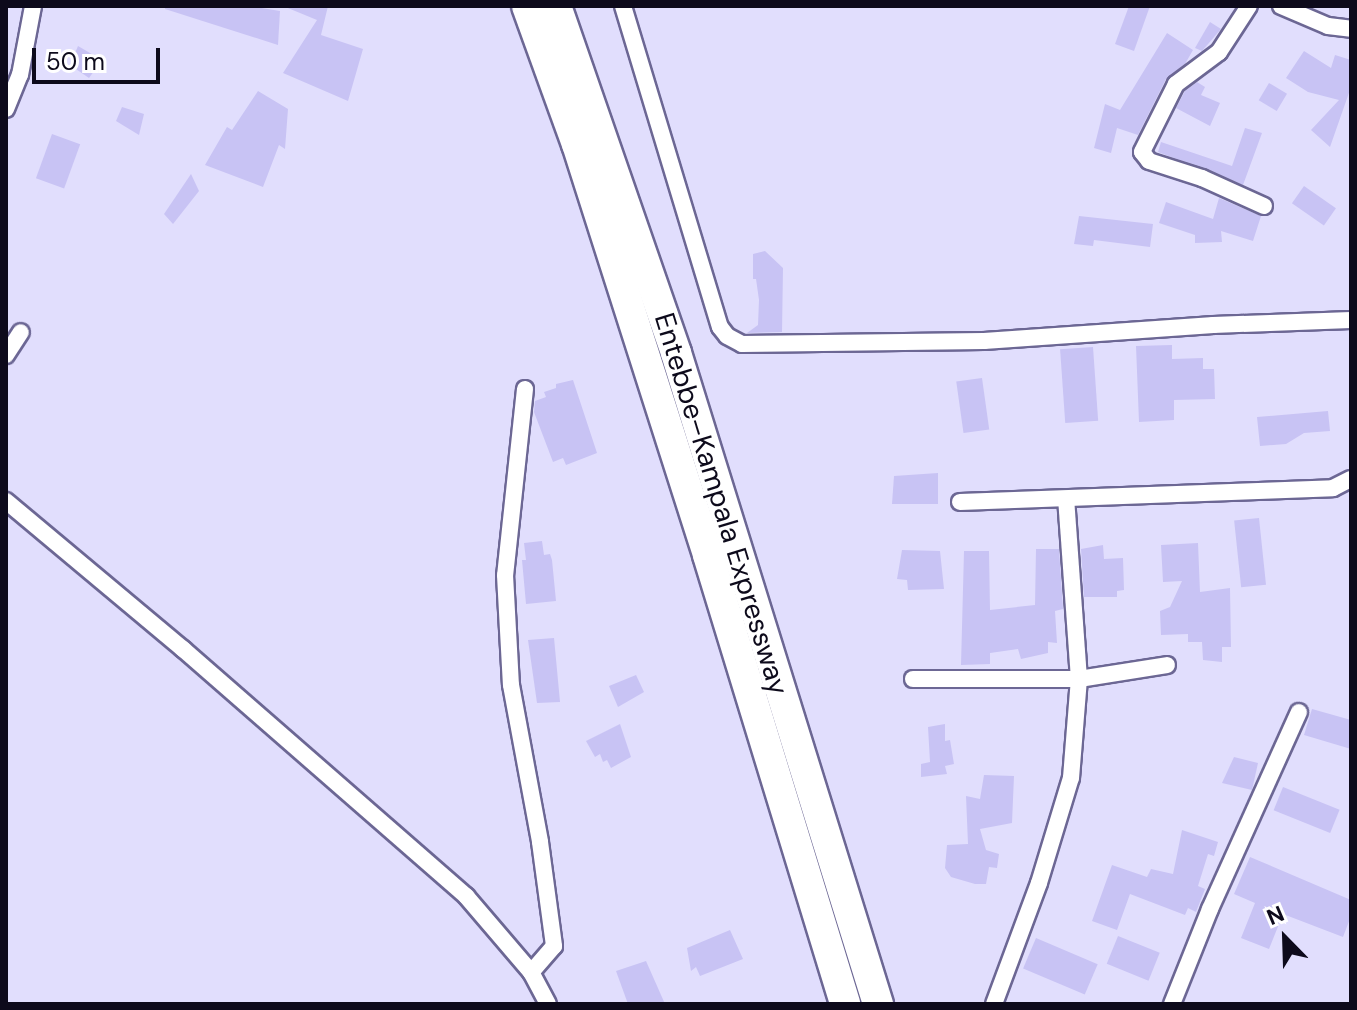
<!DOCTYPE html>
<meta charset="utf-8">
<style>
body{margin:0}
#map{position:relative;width:1357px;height:1010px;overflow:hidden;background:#e1defd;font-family:"DM Sans",sans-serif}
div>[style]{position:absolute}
.building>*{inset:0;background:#c8c3f4;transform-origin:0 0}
.roads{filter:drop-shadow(2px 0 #6c6794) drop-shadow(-2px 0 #6c6794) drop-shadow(0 2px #6c6794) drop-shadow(0 -2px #6c6794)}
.minor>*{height:16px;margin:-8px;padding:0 8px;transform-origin:8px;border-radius:8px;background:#fff}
.motorway>*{height:30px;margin:-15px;padding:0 15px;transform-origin:15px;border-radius:15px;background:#fff}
span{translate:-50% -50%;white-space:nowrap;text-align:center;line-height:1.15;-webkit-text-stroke:7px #fff;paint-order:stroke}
.street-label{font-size:28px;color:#0d0a1b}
.frame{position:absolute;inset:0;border:8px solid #0d0a1b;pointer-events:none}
.north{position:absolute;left:1245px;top:898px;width:80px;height:80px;-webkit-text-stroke:6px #fff;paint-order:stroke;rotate:337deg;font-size:22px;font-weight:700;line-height:32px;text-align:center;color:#0d0a1b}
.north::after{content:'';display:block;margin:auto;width:28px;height:36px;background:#0d0a1b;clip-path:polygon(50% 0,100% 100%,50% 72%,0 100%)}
.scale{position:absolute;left:32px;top:48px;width:128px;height:36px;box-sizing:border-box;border:4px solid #0d0a1b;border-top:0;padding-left:10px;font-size:24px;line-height:28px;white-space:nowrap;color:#0d0a1b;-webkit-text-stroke:6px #fff;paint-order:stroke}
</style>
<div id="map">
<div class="building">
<div style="clip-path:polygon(165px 6px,250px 6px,280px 11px,278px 45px,165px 9px)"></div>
<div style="clip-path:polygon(283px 6px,328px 6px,321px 35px,363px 49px,348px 101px,283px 73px,317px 20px)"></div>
<div style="clip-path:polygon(1129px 6px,1150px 6px,1134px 51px,1115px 44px)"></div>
<div style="clip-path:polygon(1210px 22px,1221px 29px,1202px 51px,1195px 48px)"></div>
<div style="clip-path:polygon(1167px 33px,1193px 50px,1185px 64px,1166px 79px,1138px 135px,1117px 128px,1111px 153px,1094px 148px,1105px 104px,1120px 110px)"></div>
<div style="clip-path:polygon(78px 46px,102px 60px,89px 78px,70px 65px)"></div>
<div style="clip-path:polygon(1304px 51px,1331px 68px,1335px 55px,1351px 60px,1351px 87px,1330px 147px,1311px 130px,1339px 100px,1308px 92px,1286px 78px)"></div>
<div style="clip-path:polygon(1197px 82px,1205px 87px,1201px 95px,1220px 103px,1210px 126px,1176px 108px,1185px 91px)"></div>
<div style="left:1269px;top:83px;width:21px;height:20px;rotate:31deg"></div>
<div style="clip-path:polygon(258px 91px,288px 109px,285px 149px,279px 145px,263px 187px,205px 165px,227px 127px,232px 130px)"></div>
<div style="clip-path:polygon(122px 107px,144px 114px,139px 135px,116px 121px)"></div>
<div style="clip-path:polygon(1245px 128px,1262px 133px,1243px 185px,1158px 152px,1161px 142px,1232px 166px)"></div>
<div style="left:52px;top:134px;width:30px;height:47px;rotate:20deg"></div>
<div style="clip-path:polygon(191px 174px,199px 191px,173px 224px,164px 214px)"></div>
<div style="left:1304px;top:186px;width:39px;height:21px;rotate:35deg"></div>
<div style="clip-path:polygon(1219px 198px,1261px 216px,1253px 241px,1221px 231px,1222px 242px,1195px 243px,1195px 235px,1159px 223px,1166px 202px,1213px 219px)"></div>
<div style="clip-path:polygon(1079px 216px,1153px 224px,1150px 247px,1094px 240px,1093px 246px,1074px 244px)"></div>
<div style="clip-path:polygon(765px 251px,783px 268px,782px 332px,747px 333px,758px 325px,759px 300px,756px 279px,753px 279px,753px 254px)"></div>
<div style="clip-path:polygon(1172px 345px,1172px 359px,1203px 358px,1203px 369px,1214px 369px,1215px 399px,1174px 400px,1174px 420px,1139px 422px,1136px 346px)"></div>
<div style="left:1093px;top:347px;width:74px;height:33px;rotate:86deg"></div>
<div style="left:982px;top:378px;width:52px;height:26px;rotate:82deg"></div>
<div style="clip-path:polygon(573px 380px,597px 453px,566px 465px,563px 458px,553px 462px,534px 412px,535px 401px,546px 397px,544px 392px,556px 388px,556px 384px)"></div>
<div style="clip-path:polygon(1328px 411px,1330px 431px,1304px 433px,1286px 444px,1260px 446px,1257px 417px)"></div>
<div style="clip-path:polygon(938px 473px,938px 504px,892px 504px,894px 476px)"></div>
<div style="left:1259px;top:518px;width:67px;height:25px;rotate:84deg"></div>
<div style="clip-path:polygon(542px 541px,544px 555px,550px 554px,552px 560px,556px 601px,526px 604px,522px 560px,526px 560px,524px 543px)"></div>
<div style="clip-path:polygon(1198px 543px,1200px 592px,1230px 588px,1231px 647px,1222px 647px,1222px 662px,1203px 660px,1202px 642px,1188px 642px,1188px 634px,1161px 635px,1160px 611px,1170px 607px,1182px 581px,1163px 582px,1161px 545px)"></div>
<div style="clip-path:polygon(1103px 545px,1104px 559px,1123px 558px,1124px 590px,1117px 591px,1117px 597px,1084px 597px,1081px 549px)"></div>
<div style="clip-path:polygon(1036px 549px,1059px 549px,1063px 609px,1055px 611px,1057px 643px,1048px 642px,1048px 653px,1021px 659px,1018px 649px,990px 653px,990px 664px,961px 665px,964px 551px,989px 551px,990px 610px,1035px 605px)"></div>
<div style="clip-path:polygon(902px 550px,940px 551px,944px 589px,908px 590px,907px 580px,897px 579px)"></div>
<div style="clip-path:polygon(554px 638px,560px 702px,537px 703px,528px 640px)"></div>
<div style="clip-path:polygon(636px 675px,644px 692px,618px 707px,609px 686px)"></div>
<div style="clip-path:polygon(1312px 709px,1351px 720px,1351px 749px,1304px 735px)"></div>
<div style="clip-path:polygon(620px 724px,631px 757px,611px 768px,607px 760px,603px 762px,600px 754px,595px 757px,586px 741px)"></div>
<div style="clip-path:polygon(945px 724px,945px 741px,950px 740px,954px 764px,945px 766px,947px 774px,921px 777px,921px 764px,930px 762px,928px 727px)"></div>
<div style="clip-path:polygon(1234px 757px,1258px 763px,1252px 790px,1222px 783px)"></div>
<div style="clip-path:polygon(984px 775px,1014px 776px,1012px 823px,980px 829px,986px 850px,999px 854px,997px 868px,989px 867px,986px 884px,975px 884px,951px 877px,945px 868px,947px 845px,968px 844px,966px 796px,980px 799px)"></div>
<div style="left:1283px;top:787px;width:61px;height:25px;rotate:22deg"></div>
<div style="clip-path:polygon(1182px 830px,1218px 842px,1214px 856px,1208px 854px,1198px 886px,1205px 889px,1196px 912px,1188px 908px,1185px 915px,1130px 894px,1117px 930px,1092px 921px,1112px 865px,1147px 877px,1151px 869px,1173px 874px)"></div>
<div style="clip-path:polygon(1250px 857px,1351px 900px,1351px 916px,1343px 937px,1283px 914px,1269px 949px,1241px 938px,1255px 903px,1234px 894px)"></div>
<div style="clip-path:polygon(730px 930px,743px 959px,700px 976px,696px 967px,691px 971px,687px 948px)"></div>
<div style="left:1118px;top:936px;width:45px;height:30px;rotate:22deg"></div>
<div style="left:1036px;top:938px;width:67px;height:33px;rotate:23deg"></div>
<div style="clip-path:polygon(646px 961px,665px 1004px,628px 1004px,616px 971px)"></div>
</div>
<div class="roads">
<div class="minor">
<div style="left:623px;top:6px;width:335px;rotate:73.2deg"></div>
<div style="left:720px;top:327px;width:11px;rotate:52deg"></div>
<div style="left:727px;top:336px;width:17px;rotate:28deg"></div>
<div style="left:742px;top:344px;width:242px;rotate:-0.7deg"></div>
<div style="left:984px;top:341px;width:230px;rotate:-4deg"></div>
<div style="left:1213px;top:325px;width:138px;rotate:-2.1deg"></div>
<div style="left:1249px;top:6px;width:55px;rotate:123.1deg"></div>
<div style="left:1219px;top:52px;width:54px;rotate:143.3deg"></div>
<div style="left:1176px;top:84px;width:76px;rotate:116.6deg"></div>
<div style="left:1142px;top:152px;width:11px;rotate:52deg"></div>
<div style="left:1149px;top:161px;width:56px;rotate:17.8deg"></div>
<div style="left:1202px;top:178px;width:68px;rotate:24.3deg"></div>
<div style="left:1281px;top:6px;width:51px;rotate:23.1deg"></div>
<div style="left:1328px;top:26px;width:23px;rotate:7deg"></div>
<div style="left:6px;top:109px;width:37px;rotate:-68deg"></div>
<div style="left:20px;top:75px;width:70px;rotate:-79.3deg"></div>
<div style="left:6px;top:355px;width:27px;rotate:-57deg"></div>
<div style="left:525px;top:389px;width:187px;rotate:96.1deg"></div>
<div style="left:505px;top:575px;width:110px;rotate:86.9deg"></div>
<div style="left:511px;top:685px;width:160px;rotate:79.5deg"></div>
<div style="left:540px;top:842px;width:105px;rotate:82.3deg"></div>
<div style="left:554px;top:946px;width:35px;rotate:131deg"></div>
<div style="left:6px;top:501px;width:231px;rotate:39.9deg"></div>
<div style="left:183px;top:649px;width:376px;rotate:41.1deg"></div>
<div style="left:466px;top:896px;width:100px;rotate:49.5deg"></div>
<div style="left:531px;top:972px;width:36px;rotate:62deg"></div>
<div style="left:960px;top:502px;width:373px;rotate:-2.1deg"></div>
<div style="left:1333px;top:488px;width:20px;rotate:-27deg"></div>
<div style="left:913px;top:679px;width:166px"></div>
<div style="left:1079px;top:679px;width:89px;rotate:-9deg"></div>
<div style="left:994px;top:1004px;width:129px;rotate:-69.6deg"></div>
<div style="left:1039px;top:883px;width:110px;rotate:-73.1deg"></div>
<div style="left:1071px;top:778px;width:99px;rotate:-85.4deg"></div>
<div style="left:1079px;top:679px;width:180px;rotate:-94.1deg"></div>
<div style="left:1172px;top:1004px;width:102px;rotate:-68.2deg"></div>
<div style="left:1210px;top:909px;width:216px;rotate:-65.7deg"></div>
</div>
<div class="motorway">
<div style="left:527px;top:6px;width:147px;rotate:70.1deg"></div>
<div style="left:577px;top:144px;width:431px;rotate:72.3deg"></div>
<div style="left:708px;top:555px;width:469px;rotate:73deg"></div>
<div style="left:556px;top:6px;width:367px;rotate:70.9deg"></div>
<div style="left:676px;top:353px;width:682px;rotate:72.76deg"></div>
</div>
</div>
<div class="street-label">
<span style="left:721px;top:504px;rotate:73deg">Entebbe–Kampala Expressway</span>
</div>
<div class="frame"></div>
<div class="north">N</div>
<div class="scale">50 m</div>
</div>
